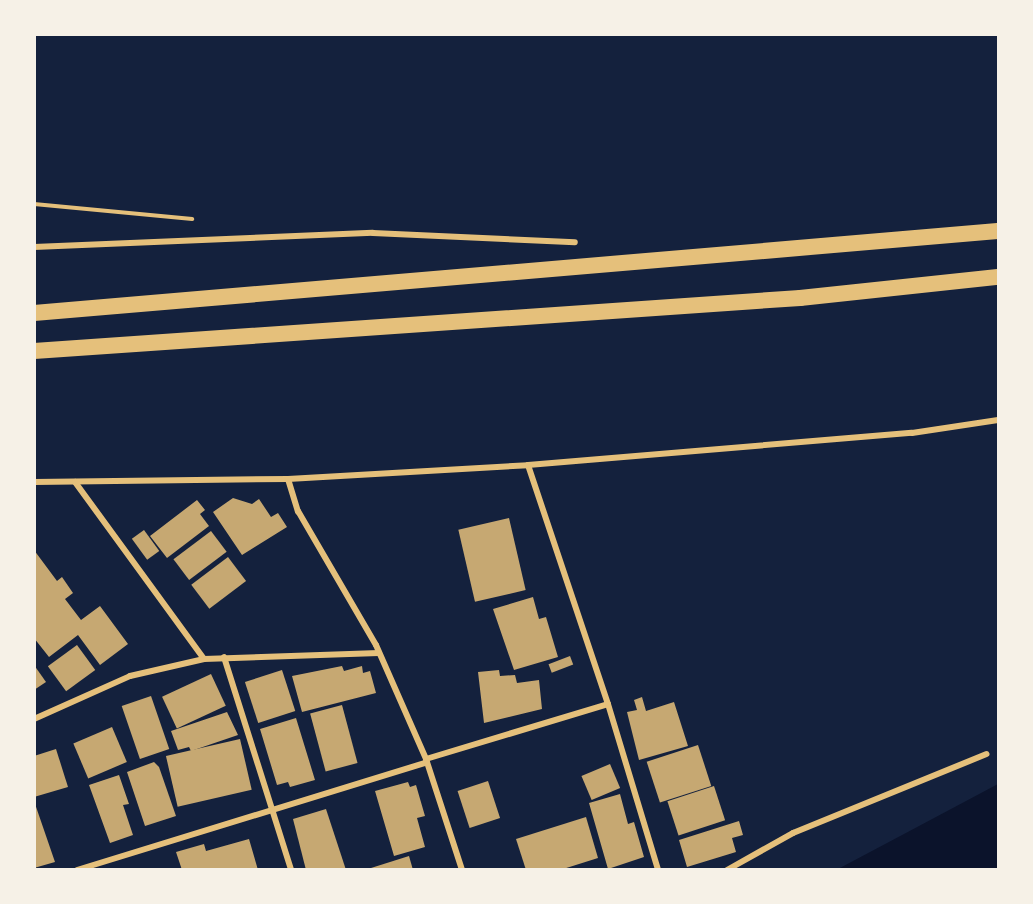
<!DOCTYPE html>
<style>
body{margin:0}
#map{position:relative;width:1033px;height:904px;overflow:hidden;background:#14213d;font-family:"Archivo Narrow",sans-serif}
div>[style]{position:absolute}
.water>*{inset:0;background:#0b132b}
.building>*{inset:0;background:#c6a872;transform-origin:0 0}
.path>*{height:4px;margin:-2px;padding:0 2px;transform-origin:2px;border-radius:2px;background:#e5c07b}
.minor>*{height:6px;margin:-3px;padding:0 3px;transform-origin:3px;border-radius:3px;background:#e5c07b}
.trunk>*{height:16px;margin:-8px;padding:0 8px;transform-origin:8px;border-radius:8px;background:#e5c07b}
span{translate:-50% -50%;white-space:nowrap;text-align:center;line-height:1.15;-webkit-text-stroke:6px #f6f1e7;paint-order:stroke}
.frame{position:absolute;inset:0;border:36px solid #f6f1e7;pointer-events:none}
</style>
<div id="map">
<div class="water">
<div style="clip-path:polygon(998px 784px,998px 869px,838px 869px,904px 834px)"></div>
</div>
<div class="building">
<div style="clip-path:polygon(233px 498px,252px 504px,259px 499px,271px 517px,278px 513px,287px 527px,242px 555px,213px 512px)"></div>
<div style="clip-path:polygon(197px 500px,205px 510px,200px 514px,209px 526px,167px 558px,150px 536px)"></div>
<div style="left:509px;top:518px;width:74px;height:52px;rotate:77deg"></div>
<div style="left:144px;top:530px;width:26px;height:15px;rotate:54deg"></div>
<div style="left:211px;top:531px;width:26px;height:47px;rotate:53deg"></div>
<div style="clip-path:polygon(34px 550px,57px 581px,62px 577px,73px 593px,65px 599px,81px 620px,100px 606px,128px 644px,100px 665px,78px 635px,49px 657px,34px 638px)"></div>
<div style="left:228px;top:557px;width:30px;height:46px;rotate:53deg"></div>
<div style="clip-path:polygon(533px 597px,539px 619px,546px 617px,558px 657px,514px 670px,493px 609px)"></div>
<div style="left:77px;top:645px;width:31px;height:36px;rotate:54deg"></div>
<div style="left:570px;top:656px;width:9px;height:23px;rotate:69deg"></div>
<div style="clip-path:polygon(34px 665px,46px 682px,34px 690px)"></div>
<div style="clip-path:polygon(342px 666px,344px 671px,362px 666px,363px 673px,370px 671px,376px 693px,302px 712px,292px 676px)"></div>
<div style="left:282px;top:670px;width:43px;height:39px;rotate:72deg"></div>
<div style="clip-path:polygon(499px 670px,500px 676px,515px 675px,517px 683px,539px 680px,542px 709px,484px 723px,478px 672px)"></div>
<div style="left:211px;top:674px;width:35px;height:54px;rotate:65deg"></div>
<div style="left:151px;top:696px;width:56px;height:31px;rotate:71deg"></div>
<div style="clip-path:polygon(642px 697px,646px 711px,674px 702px,688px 746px,639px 760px,627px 712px,637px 710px,634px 700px)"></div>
<div style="left:342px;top:705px;width:60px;height:33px;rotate:75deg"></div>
<div style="clip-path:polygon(227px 712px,238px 735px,191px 751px,189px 747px,178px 750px,171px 731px)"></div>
<div style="clip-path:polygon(296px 718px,315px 780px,290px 787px,288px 782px,277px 785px,260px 729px)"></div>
<div style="left:112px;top:727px;width:38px;height:42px;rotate:67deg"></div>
<div style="left:240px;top:739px;width:52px;height:76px;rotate:77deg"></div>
<div style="left:698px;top:745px;width:43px;height:54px;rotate:72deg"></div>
<div style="clip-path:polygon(56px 749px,68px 787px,34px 797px,34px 756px)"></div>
<div style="clip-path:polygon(154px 762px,159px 767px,176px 816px,145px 826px,127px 772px)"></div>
<div style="left:610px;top:764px;width:26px;height:31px;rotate:67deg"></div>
<div style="clip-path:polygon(119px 775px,129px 804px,123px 805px,133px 835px,110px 843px,89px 785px)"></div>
<div style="left:488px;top:781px;width:39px;height:32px;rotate:72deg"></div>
<div style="clip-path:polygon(408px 782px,410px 787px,416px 785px,425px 816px,417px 818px,425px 847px,394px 856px,375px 791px)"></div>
<div style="left:714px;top:786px;width:36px;height:49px;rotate:72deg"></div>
<div style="clip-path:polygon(620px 794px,628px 824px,634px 822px,644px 857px,608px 869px,589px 803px)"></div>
<div style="clip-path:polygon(34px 801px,55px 862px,34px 868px)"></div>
<div style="clip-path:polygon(326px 809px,346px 870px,306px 870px,293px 819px)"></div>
<div style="clip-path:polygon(586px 817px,598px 858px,560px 870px,526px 870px,516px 839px)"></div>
<div style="clip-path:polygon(739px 821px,743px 835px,732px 838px,736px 852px,687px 867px,679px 840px)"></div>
<div style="clip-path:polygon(249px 839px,258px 870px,182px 870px,176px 852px,204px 844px,206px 851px)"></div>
<div style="clip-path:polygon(409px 856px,413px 870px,372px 870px,371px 868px)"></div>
</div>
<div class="path">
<div style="left:34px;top:204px;width:159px;rotate:5.4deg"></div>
</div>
<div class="minor">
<div style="left:34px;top:247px;width:339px;rotate:-2.4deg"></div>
<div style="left:373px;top:233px;width:202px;rotate:2.6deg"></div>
<div style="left:528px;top:465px;width:252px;rotate:71.5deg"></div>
<div style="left:608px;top:704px;width:173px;rotate:73.2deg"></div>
<div style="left:288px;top:479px;width:240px;rotate:-3.3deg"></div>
<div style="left:528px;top:465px;width:385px;rotate:-4.8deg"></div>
<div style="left:912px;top:433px;width:87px;rotate:-8.6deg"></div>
<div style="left:34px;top:482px;width:254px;rotate:-0.7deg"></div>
<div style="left:288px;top:479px;width:34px;rotate:73deg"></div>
<div style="left:298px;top:511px;width:155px;rotate:59.8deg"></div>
<div style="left:376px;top:645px;width:124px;rotate:66.3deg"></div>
<div style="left:426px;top:759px;width:117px;rotate:72deg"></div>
<div style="left:75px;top:482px;width:219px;rotate:53.9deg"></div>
<div style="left:224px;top:657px;width:223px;rotate:72.5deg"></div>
<div style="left:34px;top:719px;width:105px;rotate:-24.1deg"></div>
<div style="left:130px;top:676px;width:76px;rotate:-12.9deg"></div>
<div style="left:204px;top:659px;width:175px;rotate:-2deg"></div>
<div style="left:426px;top:759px;width:190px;rotate:-16.8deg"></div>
<div style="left:77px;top:870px;width:366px;rotate:-17.1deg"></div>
<div style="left:727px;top:870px;width:76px;rotate:-29.3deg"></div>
<div style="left:793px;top:833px;width:209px;rotate:-22.2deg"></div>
</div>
<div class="trunk">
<div style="left:34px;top:313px;width:967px;rotate:-4.86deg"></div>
<div style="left:34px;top:351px;width:768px;rotate:-3.96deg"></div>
<div style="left:800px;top:298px;width:199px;rotate:-6.1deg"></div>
</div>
<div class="frame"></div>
</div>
